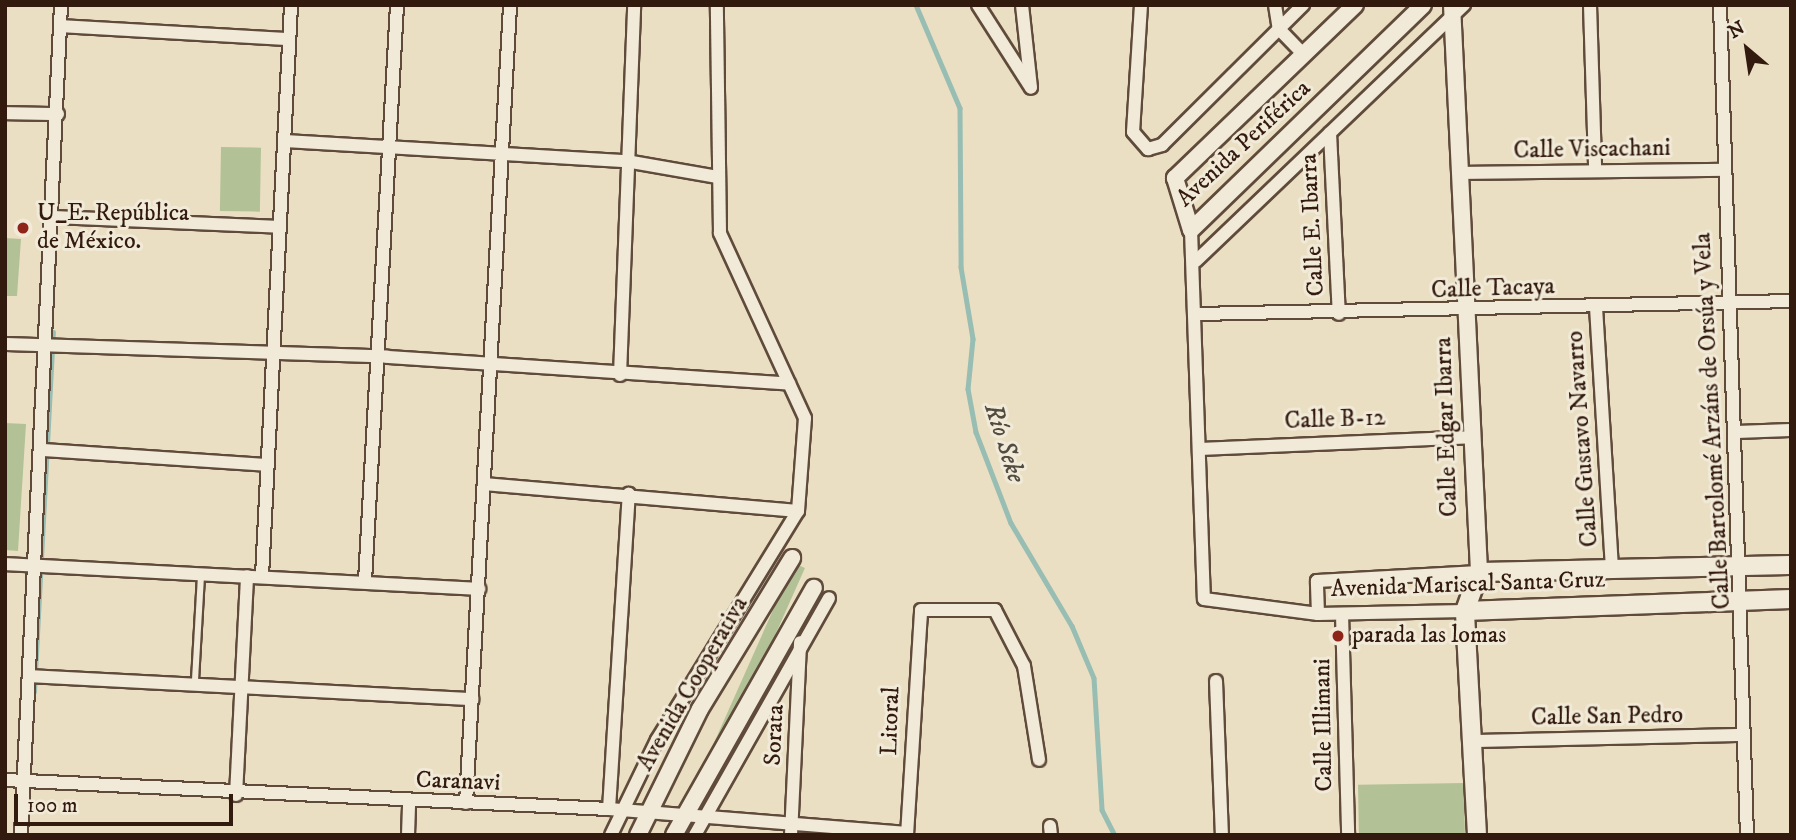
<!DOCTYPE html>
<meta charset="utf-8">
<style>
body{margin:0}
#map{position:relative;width:1796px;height:840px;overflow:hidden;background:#eadfc3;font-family:"IM FELL DW Pica",serif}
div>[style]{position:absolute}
.green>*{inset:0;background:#b3c296;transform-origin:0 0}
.stream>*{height:4.5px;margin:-2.25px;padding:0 2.25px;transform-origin:2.25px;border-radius:2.25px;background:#98bdb3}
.roads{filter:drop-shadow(2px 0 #604b3b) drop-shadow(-2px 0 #604b3b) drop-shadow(0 2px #604b3b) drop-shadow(0 -2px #604b3b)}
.service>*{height:6px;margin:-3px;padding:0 3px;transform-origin:3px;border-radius:3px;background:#f1ead8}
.minor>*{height:12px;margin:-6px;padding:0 6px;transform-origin:6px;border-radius:6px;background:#f1ead8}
.tertiary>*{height:16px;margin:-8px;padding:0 8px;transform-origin:8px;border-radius:8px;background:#f1ead8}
.secondary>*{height:18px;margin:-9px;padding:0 9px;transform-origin:9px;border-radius:9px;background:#f1ead8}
.dots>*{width:19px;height:19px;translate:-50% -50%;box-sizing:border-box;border:4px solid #f1ead8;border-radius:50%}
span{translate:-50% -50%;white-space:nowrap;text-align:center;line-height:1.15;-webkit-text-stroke:6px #f1ead8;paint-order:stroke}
.street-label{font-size:24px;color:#321a0e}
.poi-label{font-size:24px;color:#321a0e}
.left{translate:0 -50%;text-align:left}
.water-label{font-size:26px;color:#514b40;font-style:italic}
.frame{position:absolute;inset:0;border:7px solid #321a0e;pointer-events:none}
.north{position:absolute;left:1712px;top:14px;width:70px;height:70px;-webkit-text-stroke:5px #f1ead8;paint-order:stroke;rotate:331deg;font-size:19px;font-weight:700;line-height:28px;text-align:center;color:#321a0e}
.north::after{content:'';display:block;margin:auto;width:24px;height:32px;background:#321a0e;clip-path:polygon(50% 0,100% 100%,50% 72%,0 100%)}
.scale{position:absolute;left:14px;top:794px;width:219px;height:32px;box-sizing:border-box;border:4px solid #321a0e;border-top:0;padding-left:9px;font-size:21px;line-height:24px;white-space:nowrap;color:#321a0e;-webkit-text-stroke:5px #f1ead8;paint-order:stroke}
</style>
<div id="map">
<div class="green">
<div style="left:221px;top:147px;width:40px;height:64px;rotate:1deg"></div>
<div style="clip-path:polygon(5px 238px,21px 239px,17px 296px,5px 296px)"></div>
<div style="clip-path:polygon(5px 423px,26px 424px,18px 551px,5px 550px)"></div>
<div style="left:794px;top:563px;width:12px;height:269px;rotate:24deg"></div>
<div style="left:1464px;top:783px;width:52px;height:106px;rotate:89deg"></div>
</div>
<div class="stream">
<div style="left:916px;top:5px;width:112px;rotate:66.9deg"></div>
<div style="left:960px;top:108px;width:159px;rotate:89.6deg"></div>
<div style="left:961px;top:267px;width:73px;rotate:80.5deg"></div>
<div style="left:973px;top:339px;width:50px;rotate:95.7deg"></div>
<div style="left:968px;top:389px;width:44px;rotate:79.5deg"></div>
<div style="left:976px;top:432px;width:97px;rotate:69deg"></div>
<div style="left:1011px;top:523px;width:120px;rotate:59.4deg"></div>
<div style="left:1072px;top:626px;width:56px;rotate:67.1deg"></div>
<div style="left:1094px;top:678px;width:132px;rotate:86.5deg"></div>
<div style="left:1102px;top:810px;width:28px;rotate:63deg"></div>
<div style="left:34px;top:692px;width:360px;rotate:-87deg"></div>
</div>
<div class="roads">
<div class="service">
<div style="left:195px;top:680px;width:105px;rotate:-86.7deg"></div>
</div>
<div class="minor">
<div style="left:978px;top:5px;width:98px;rotate:57.4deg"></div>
<div style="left:1022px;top:5px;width:83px;rotate:83.8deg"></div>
<div style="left:1141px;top:5px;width:127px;rotate:93.6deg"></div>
<div style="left:1133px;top:132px;width:23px;rotate:49deg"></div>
<div style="left:1148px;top:149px;width:15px;rotate:-16deg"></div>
<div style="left:1162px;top:145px;width:199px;rotate:-44.8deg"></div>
<div style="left:1275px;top:5px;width:24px;rotate:81deg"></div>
<div style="left:1279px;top:29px;width:36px;rotate:46deg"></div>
<div style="left:1590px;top:5px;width:163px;rotate:88.2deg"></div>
<div style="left:1720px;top:5px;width:830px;rotate:88.14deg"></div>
<div style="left:61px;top:26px;width:228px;rotate:3.3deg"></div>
<div style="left:5px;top:113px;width:53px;rotate:1.1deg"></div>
<div style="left:1330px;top:133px;width:181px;rotate:87.2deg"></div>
<div style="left:285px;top:141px;width:342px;rotate:3.4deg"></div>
<div style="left:626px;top:161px;width:93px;rotate:9.9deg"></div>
<div style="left:1463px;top:173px;width:259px;rotate:-0.7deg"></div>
<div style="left:54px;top:217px;width:226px;rotate:2.5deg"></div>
<div style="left:1191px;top:230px;width:369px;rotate:88deg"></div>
<div style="left:1204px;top:599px;width:115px;rotate:7.5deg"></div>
<div style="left:1318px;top:614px;width:147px;rotate:-1.2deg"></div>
<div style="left:1196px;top:261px;width:371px;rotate:-43.7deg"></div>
<div style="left:1596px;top:307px;width:261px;rotate:86.5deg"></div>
<div style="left:1197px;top:314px;width:594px;rotate:-1.25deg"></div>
<div style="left:5px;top:344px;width:382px;rotate:1.9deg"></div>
<div style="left:387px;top:357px;width:403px;rotate:3.8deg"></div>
<div style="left:620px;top:375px;width:370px;rotate:-87.8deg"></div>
<div style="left:1736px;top:432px;width:55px;rotate:-2.1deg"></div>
<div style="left:1200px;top:449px;width:271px;rotate:-2.5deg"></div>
<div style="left:42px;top:450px;width:226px;rotate:3.8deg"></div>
<div style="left:484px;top:484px;width:315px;rotate:4.9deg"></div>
<div style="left:5px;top:564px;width:475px;rotate:3deg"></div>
<div style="left:262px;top:576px;width:572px;rotate:-87.09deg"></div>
<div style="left:365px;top:581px;width:577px;rotate:-86.82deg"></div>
<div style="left:1318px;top:614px;width:33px;rotate:-92deg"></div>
<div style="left:1317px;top:581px;width:162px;rotate:-3.2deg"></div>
<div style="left:1342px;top:614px;width:221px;rotate:88.4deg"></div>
<div style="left:29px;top:676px;width:444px;rotate:3deg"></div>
<div style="left:1216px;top:681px;width:154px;rotate:87.8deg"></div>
<div style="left:1472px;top:741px;width:270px;rotate:-1.3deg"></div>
<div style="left:5px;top:780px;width:605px;rotate:2.75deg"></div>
<div style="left:609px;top:809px;width:299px;rotate:4.6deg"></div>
<div style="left:236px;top:795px;width:219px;rotate:-87.1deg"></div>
<div style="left:466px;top:803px;width:799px;rotate:-86.84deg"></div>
<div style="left:609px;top:809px;width:316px;rotate:-86.4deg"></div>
<div style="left:1050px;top:826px;width:9px;rotate:84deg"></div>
<div style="left:21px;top:835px;width:831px;rotate:-87.24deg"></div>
<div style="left:408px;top:835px;width:34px;rotate:-88deg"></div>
<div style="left:611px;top:835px;width:106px;rotate:-64.2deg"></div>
<div style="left:657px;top:740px;width:269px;rotate:-58.4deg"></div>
<div style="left:798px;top:511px;width:93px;rotate:-85.7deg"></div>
<div style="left:805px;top:418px;width:204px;rotate:-114.7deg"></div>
<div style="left:720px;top:233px;width:228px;rotate:-90.8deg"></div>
<div style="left:695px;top:835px;width:272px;rotate:-60.5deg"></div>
<div style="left:791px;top:835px;width:193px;rotate:-87.3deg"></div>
<div style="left:907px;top:835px;width:225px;rotate:-86.4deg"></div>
<div style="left:921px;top:610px;width:74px"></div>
<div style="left:995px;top:610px;width:63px;rotate:62.6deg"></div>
<div style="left:1024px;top:666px;width:95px;rotate:80.9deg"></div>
</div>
<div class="tertiary">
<div style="left:1355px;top:5px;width:250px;rotate:136.1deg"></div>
<div style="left:1175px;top:178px;width:54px;rotate:72.9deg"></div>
<div style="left:1191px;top:230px;width:323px;rotate:-44.1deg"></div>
<div style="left:1452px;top:5px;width:568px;rotate:87.27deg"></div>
<div style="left:638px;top:835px;width:140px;rotate:-63.8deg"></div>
<div style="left:700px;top:709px;width:177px;rotate:-58.6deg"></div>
<div style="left:674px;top:835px;width:284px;rotate:-60.5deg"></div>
</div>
<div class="secondary">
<div style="left:1465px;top:611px;width:326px;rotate:-2.1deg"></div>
<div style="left:1477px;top:835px;width:224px;rotate:-93.1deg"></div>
<div style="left:1465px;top:611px;width:41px;rotate:-70.3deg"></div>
<div style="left:1479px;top:572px;width:312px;rotate:-1.3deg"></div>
</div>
</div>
<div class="dots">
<div style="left:23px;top:228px;background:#8f2418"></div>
<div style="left:1338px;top:636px;background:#8f2418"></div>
</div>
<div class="street-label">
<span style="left:1244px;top:144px;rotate:-43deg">Avenida Periférica</span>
<span style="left:1592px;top:150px;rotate:-1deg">Calle Viscachani</span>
<span style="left:1313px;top:225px;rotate:-93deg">Calle E. Ibarra</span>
<span style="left:1493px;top:289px;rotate:-2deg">Calle Tacaya</span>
<span style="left:1335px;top:420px;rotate:-2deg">Calle B-12</span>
<span style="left:1713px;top:421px;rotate:-93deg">Calle Bartolomé Arzáns de Orsúa y Vela</span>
<span style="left:1447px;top:427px;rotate:-92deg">Calle Edgar Ibarra</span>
<span style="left:1583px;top:439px;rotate:-94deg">Calle Gustavo Navarro</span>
<span style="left:1468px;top:585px;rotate:-2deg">Avenida Mariscal Santa Cruz</span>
<span style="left:693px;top:684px;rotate:-60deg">Avenida Cooperativa</span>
<span style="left:1607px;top:717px;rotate:-1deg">Calle San Pedro</span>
<span style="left:891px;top:721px;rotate:-88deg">Litoral</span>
<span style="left:1324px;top:725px;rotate:-91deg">Calle Illimani</span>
<span style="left:775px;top:735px;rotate:-87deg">Sorata</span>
<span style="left:458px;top:782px;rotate:2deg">Caranavi</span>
</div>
<div class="poi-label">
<span class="left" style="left:37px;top:228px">U_E. República<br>de México.</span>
<span class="left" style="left:1352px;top:636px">parada las lomas</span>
</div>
<div class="water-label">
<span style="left:1004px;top:443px;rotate:72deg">Río Seke</span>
</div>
<div class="frame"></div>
<div class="north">N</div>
<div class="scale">100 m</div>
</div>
